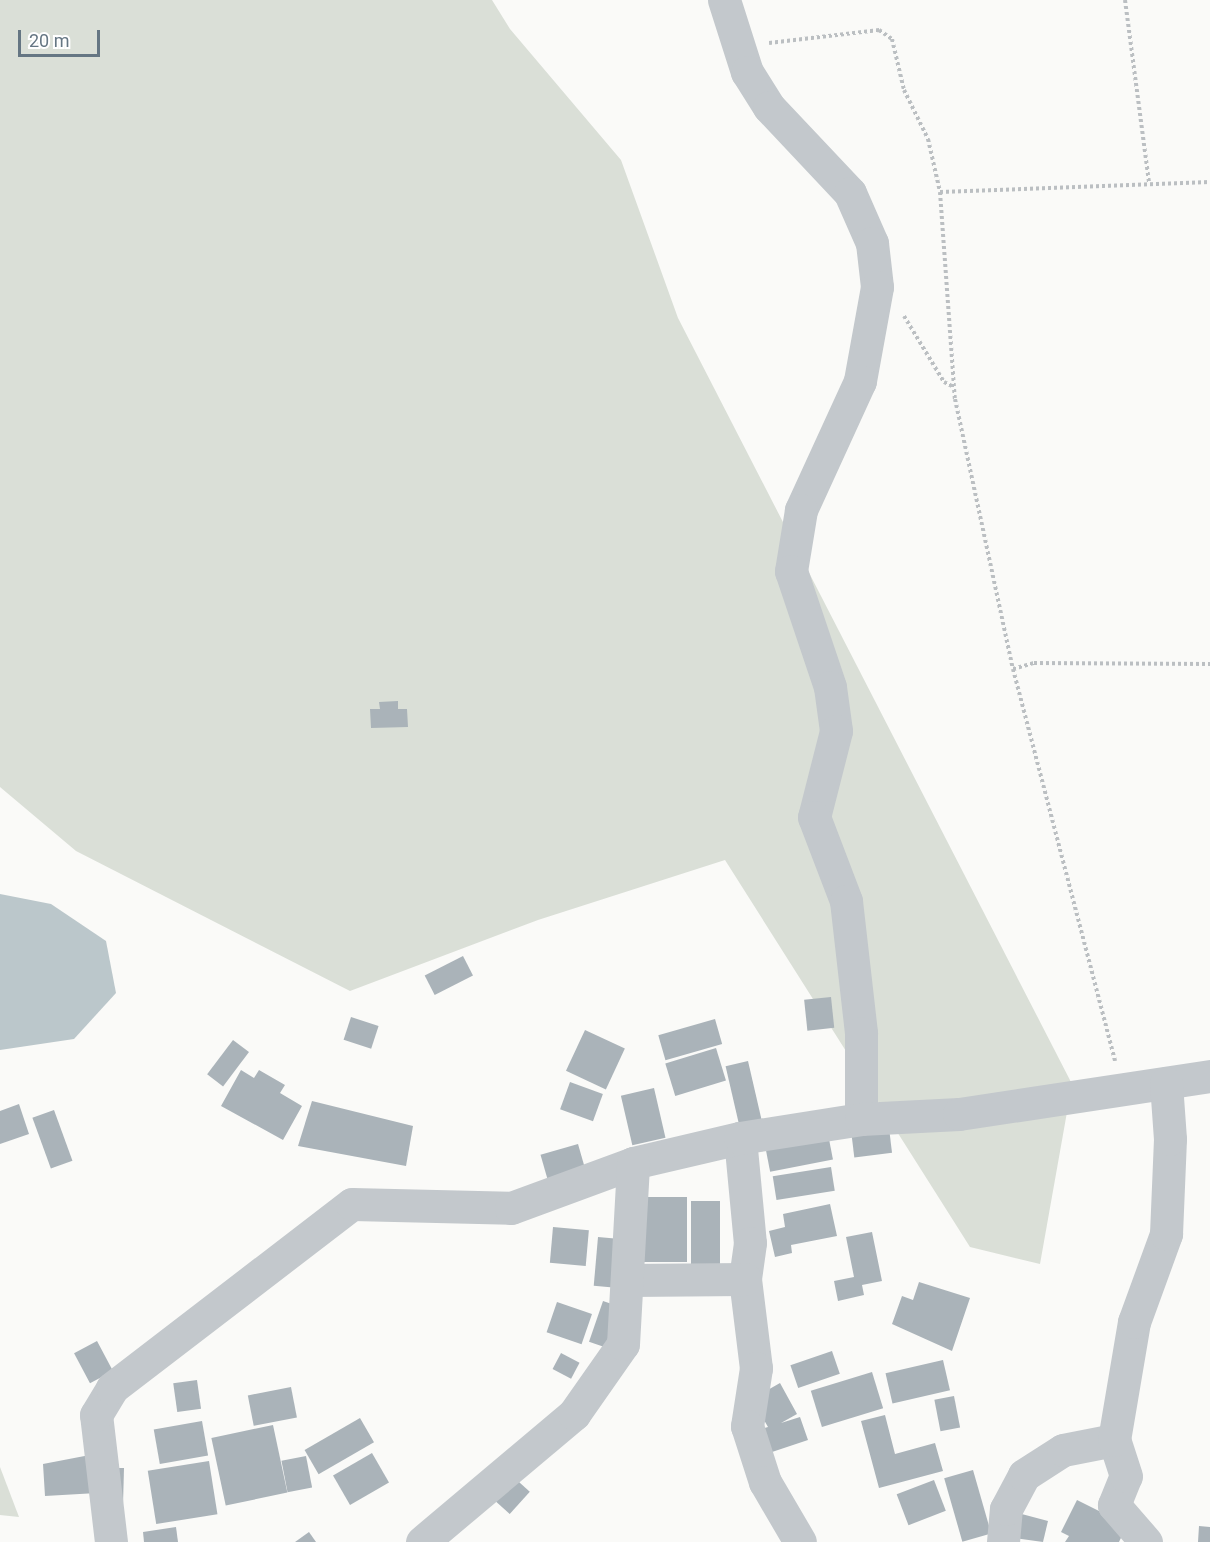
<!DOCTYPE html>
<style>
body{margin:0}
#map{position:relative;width:1210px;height:1542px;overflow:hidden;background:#fafaf8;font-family:Roboto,sans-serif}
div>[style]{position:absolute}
.green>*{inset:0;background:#dadfd7}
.water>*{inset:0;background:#bbc7cb}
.building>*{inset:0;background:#aab3b9;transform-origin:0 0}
.path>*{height:4px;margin-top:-2px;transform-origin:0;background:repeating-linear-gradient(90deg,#bbbfc2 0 3px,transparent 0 6px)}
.minor>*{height:33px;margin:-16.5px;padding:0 16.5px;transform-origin:16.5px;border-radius:16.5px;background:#c3c8cc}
span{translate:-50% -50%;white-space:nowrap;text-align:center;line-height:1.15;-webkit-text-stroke:6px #fff;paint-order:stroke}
.scale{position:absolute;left:18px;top:30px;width:82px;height:27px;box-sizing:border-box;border:3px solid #657683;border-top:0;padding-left:8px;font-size:18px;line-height:21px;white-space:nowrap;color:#657683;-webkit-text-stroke:4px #fff;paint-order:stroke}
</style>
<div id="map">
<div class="green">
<div style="clip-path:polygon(0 0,492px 0,510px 29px,621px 160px,678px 318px,1072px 1084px,1040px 1264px,970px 1247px,725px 860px,538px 920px,350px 991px,76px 851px,0 787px)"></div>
<div style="clip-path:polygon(0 1467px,19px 1517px,0 1515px)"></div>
</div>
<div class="water">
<div style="clip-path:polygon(0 894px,51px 904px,106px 941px,116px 993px,74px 1039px,0 1050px)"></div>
</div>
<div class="building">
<div style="clip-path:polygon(398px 701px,398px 709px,407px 709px,408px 727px,371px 728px,370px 709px,380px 709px,379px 702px)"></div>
<div style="left:463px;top:956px;width:22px;height:43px;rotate:63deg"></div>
<div style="left:831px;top:997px;width:31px;height:27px;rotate:84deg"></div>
<div style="left:351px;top:1017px;width:29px;height:24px;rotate:18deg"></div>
<div style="left:715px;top:1019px;width:26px;height:59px;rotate:74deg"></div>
<div style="left:585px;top:1030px;width:44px;height:45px;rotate:25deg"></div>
<div style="left:233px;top:1040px;width:20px;height:43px;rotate:37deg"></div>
<div style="left:716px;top:1048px;width:34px;height:53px;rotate:73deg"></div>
<div style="left:748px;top:1061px;width:69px;height:23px;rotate:77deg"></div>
<div style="clip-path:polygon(241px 1070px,254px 1078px,259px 1070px,285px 1085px,280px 1093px,302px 1106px,283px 1140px,221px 1106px)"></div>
<div style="left:570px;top:1082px;width:35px;height:29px;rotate:20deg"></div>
<div style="left:654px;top:1088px;width:51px;height:34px;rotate:77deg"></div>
<div style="clip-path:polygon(312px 1101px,413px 1126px,406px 1166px,298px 1146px)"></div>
<div style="clip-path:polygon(19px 1104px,29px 1134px,0 1144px,0 1111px)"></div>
<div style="left:54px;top:1110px;width:54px;height:23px;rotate:70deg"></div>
<div style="left:889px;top:1128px;width:25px;height:38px;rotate:83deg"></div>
<div style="left:828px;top:1134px;width:26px;height:64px;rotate:79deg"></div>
<div style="left:578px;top:1144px;width:32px;height:39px;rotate:74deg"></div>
<div style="left:831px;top:1167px;width:24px;height:59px;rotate:81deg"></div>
<div style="left:643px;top:1197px;width:44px;height:65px"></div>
<div style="left:691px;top:1201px;width:29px;height:73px"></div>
<div style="clip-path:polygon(830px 1204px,837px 1236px,791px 1245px,792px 1253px,775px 1257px,769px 1231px,785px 1227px,783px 1214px)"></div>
<div style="left:553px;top:1227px;width:36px;height:36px;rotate:5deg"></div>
<div style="clip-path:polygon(872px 1232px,882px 1281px,862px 1285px,864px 1295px,838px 1301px,834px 1281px,854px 1277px,846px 1237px)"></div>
<div style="left:598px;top:1237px;width:25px;height:49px;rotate:5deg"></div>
<div style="clip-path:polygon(919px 1282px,970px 1298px,952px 1351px,892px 1324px,902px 1296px,913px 1300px)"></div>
<div style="left:603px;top:1301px;width:24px;height:43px;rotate:19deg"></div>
<div style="left:557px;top:1302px;width:37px;height:32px;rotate:19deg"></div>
<div style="left:97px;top:1341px;width:34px;height:26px;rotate:62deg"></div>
<div style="left:832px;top:1351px;width:24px;height:44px;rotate:71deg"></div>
<div style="left:561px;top:1353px;width:21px;height:18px;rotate:28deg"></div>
<div style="left:943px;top:1360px;width:31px;height:59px;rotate:77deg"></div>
<div style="left:872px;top:1372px;width:38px;height:64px;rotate:73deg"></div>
<div style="left:197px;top:1380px;width:29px;height:24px;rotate:82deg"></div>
<div style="clip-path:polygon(780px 1383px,797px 1414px,781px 1423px,800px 1417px,808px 1440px,766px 1454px,758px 1430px,768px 1427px,752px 1399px)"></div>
<div style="left:291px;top:1387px;width:31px;height:44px;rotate:79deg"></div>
<div style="left:954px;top:1396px;width:32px;height:20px;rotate:79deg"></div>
<div style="clip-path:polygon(885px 1415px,895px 1454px,935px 1443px,943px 1471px,879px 1488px,861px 1421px)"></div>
<div style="left:360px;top:1418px;width:28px;height:64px;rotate:60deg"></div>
<div style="left:202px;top:1421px;width:35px;height:49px;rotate:80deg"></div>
<div style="left:273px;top:1425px;width:69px;height:63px;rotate:78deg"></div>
<div style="left:372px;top:1453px;width:34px;height:45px;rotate:60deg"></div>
<div style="clip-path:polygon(95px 1454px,97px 1493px,45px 1496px,43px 1464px)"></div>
<div style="left:306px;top:1456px;width:32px;height:25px;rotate:79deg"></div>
<div style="left:209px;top:1461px;width:54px;height:62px;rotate:81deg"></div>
<div style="clip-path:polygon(108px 1468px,124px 1468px,123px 1505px)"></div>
<div style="left:973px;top:1470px;width:66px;height:30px;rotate:74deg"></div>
<div style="left:509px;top:1473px;width:28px;height:30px;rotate:42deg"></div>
<div style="left:934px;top:1480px;width:33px;height:40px;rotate:69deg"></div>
<div style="clip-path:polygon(1077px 1500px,1127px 1525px,1119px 1542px,1065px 1542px,1069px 1536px,1061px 1532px)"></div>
<div style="clip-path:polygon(1014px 1512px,1048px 1521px,1043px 1542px,1008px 1537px)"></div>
<div style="clip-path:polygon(1199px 1526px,1210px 1527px,1210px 1542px,1198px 1542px)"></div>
<div style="clip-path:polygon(176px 1527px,178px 1542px,144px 1542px,143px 1532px)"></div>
<div style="clip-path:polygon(309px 1532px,316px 1542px,295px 1542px)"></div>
</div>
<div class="path">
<div style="left:1125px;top:0;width:185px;rotate:82.5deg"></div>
<div style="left:769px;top:43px;width:111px;rotate:-6.7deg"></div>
<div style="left:879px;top:30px;width:16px;rotate:35deg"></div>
<div style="left:892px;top:39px;width:52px;rotate:76.8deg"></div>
<div style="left:904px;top:90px;width:55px;rotate:63.9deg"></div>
<div style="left:928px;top:139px;width:54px;rotate:77.2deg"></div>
<div style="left:940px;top:192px;width:208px;rotate:85.9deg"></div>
<div style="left:955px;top:399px;width:276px;rotate:77.9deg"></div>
<div style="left:1013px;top:669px;width:405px;rotate:75.4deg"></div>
<div style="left:940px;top:192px;width:270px;rotate:-2.1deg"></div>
<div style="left:904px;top:316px;width:77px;rotate:58.8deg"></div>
<div style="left:944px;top:382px;width:11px;rotate:27deg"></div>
<div style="left:1013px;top:669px;width:22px;rotate:-16deg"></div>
<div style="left:1034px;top:663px;width:176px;rotate:0.3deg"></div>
</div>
<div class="minor">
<div style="left:724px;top:0;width:76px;rotate:72.3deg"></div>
<div style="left:747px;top:72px;width:41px;rotate:57.8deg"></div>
<div style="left:769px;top:107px;width:118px;rotate:46.7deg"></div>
<div style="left:850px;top:193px;width:55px;rotate:66.3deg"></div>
<div style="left:872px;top:243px;width:44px;rotate:83.5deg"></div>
<div style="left:877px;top:287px;width:96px;rotate:100.3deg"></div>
<div style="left:860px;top:381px;width:142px;rotate:114.6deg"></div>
<div style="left:801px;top:510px;width:62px;rotate:99.3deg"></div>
<div style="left:791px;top:571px;width:122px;rotate:71.4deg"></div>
<div style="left:830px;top:687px;width:44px;rotate:82.2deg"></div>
<div style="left:836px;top:731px;width:89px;rotate:104.3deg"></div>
<div style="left:814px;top:817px;width:90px;rotate:69.1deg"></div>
<div style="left:846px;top:901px;width:133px;rotate:83.5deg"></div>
<div style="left:861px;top:1033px;width:86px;rotate:90deg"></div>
<div style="left:740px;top:1138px;width:105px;rotate:84.6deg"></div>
<div style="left:750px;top:1243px;width:36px;rotate:98deg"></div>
<div style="left:745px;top:1279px;width:90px;rotate:83deg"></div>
<div style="left:756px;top:1368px;width:59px;rotate:98.8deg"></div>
<div style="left:747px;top:1426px;width:59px;rotate:72.2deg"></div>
<div style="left:765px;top:1482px;width:69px;rotate:59.7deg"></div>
<div style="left:629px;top:1280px;width:116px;rotate:-0.5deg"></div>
<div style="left:111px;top:1542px;width:128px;rotate:-96.7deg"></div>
<div style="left:96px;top:1415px;width:31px;rotate:-59deg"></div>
<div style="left:112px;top:1388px;width:302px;rotate:-37.5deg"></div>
<div style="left:352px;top:1204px;width:159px;rotate:1.4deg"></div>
<div style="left:511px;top:1208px;width:130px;rotate:-20.2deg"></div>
<div style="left:633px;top:1163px;width:110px;rotate:-13.2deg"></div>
<div style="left:740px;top:1138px;width:122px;rotate:-8.9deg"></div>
<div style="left:861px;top:1119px;width:98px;rotate:-2.9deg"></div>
<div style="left:959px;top:1114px;width:254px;rotate:-8.6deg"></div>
<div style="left:422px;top:1542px;width:199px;rotate:-40.1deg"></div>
<div style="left:574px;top:1414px;width:85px;rotate:-55deg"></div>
<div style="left:623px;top:1344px;width:181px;rotate:-86.8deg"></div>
<div style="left:1003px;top:1542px;width:33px;rotate:-85deg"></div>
<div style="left:1006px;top:1509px;width:38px;rotate:-62deg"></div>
<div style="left:1024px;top:1475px;width:46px;rotate:-32.7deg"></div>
<div style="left:1063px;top:1450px;width:52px;rotate:-11.1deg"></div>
<div style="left:1146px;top:1542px;width:49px;rotate:-130.9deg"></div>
<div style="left:1114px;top:1505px;width:31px;rotate:-68deg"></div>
<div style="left:1126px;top:1476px;width:38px;rotate:-108deg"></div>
<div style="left:1114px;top:1440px;width:120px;rotate:-80.4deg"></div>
<div style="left:1134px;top:1322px;width:94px;rotate:-70deg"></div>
<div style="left:1166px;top:1234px;width:95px;rotate:-87.6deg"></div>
<div style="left:1170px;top:1139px;width:56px;rotate:-94.1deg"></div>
</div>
<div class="scale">20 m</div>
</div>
